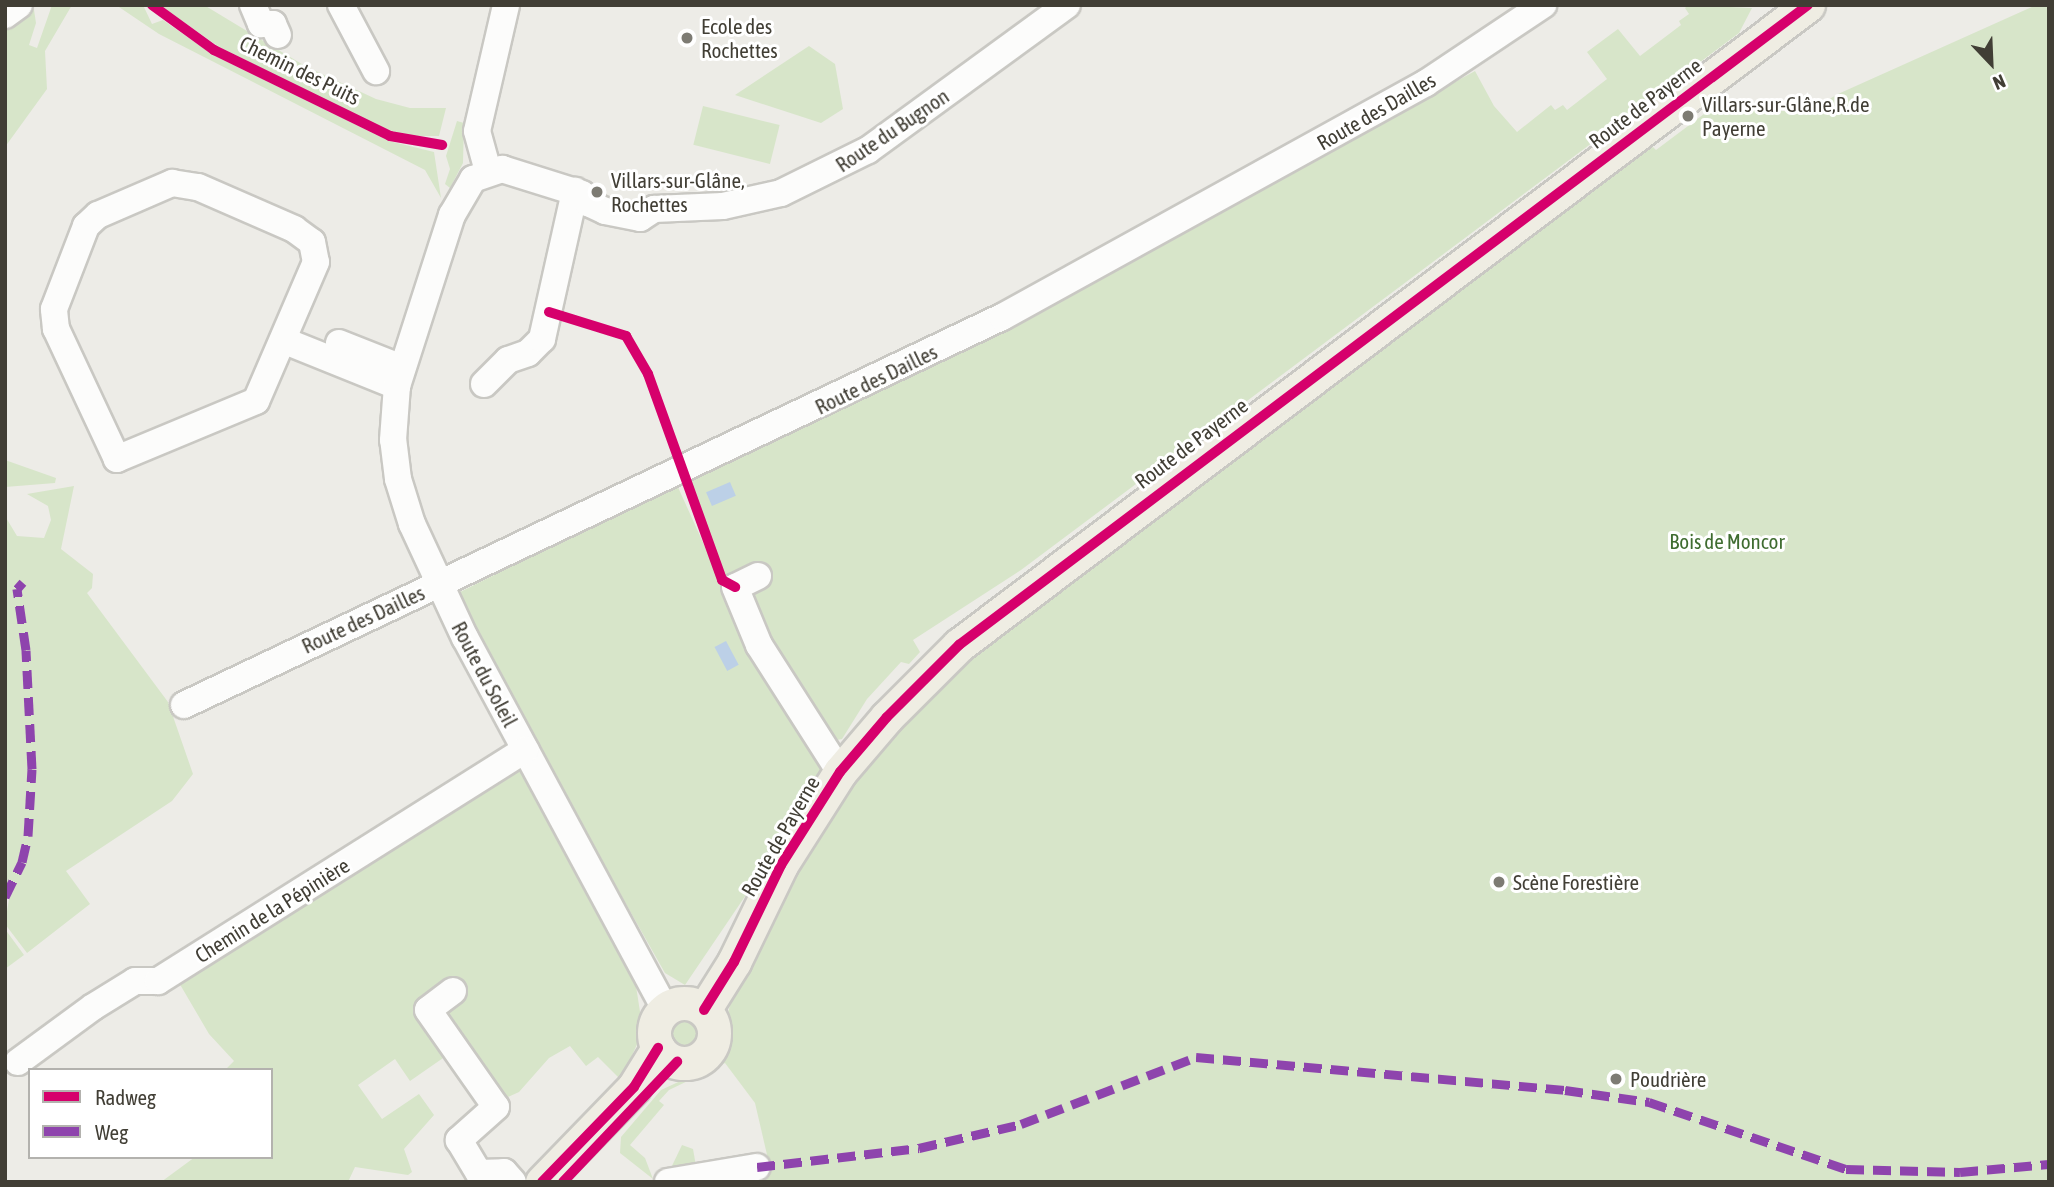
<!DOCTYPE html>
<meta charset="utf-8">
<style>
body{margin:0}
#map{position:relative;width:2054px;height:1187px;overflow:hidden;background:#edece7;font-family:"Asap Condensed",sans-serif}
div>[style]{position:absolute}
.green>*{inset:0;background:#d7e5c9;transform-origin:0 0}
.round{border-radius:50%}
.water>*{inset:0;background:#bcd0e7;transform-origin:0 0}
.roads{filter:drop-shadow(2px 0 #c9c8c3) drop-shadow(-2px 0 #c9c8c3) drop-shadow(0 2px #c9c8c3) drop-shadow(0 -2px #c9c8c3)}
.minor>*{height:26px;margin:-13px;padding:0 13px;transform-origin:13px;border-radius:13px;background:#fcfcfb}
.major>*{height:33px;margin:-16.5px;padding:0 16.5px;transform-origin:16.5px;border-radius:16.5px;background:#efede3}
.major>.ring{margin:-16.5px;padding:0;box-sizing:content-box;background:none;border:33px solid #efede3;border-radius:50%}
.quiet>*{height:9px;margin-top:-4.5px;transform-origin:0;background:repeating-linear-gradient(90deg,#8e44ad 0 18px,transparent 0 27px)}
.cycleway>*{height:10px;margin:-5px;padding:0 5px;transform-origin:5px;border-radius:5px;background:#d6006c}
.dots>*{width:19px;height:19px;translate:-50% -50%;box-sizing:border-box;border:4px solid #fff;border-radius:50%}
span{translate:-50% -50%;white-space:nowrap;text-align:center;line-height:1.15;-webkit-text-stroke:6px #fff;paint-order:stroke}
.poi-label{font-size:21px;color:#413e35}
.left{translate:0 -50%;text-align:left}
.street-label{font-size:21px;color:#413e35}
.park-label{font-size:21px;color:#3f6c30}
.frame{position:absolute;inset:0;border:7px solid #413e35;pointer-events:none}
.legend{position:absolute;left:28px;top:1068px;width:245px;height:91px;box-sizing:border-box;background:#fff;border:2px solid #b3b2ae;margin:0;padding:9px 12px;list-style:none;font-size:21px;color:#413e35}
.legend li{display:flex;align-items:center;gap:14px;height:35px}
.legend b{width:35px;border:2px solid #b3b2ae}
.north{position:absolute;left:1956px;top:28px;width:70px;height:70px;-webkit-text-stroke:5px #fff;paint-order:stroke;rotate:157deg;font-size:19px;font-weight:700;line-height:28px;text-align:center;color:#413e35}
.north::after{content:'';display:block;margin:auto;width:24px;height:32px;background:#413e35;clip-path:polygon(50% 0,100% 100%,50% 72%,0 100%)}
</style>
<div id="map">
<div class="green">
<div style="clip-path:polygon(52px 5px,72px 5px,45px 51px,47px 89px,5px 147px,5px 20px,28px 7px,34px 10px,36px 23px,29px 45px,37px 48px)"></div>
<div style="clip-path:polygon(116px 5px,143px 5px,152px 24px,163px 20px,213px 55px,389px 141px,434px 152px,441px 198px,425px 170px,159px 34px)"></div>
<div style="clip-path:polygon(160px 5px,204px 5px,305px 66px,376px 99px,410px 108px,446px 108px,439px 136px,408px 136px,380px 127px,219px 47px)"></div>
<div style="clip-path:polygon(1688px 5px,1752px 8px,1739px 33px,1021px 570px,913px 640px,920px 652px,909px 664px,901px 662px,867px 699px,842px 739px,816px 744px,821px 769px,752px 886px,685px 985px,665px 973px,492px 667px,458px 593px,677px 485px,719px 578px,725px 576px,686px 481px,1016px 323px,1475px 71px,1494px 106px,1517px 132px,1551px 105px,1555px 110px,1563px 105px,1567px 110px,1607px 79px,1587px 52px,1618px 29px,1640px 56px,1681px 25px,1679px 21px,1689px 14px,1685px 8px)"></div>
<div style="clip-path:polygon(2036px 5px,2049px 5px,2049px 1182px,691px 1182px,762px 1174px,768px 1159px,755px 1103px,725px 1063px,669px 1090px,659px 1101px,664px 1105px,630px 1145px,645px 1158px,653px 1179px,620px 1153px,621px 1137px,661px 1090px,702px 1071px,719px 1057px,726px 1044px,727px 1016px,736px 983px,794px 870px,850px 782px,965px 656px,1539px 223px,1627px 163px,1653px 147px,1656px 150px,1716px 105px,1805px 113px,1838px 94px)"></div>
<div style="clip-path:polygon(809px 46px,835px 64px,843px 109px,821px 123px,735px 95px)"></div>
<div style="left:703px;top:106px;width:79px;height:40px;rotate:14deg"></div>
<div style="clip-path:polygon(457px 121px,464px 123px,463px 163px,450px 188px,445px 184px,450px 169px,446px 156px)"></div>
<div style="clip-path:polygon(5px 460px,56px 478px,55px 483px,5px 487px)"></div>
<div style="clip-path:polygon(74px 486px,61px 549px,93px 574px,92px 588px,87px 593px,168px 702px,193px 774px,172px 801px,66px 871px,90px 904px,27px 953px,5px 924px,9px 899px,5px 895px,5px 516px,17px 536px,44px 538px,51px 520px,48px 506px,27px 494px)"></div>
<div style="clip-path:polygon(517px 766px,619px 946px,636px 986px,643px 1031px,621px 1080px,598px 1057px,586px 1066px,570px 1046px,549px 1058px,519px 1092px,508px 1097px,500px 1090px,470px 1089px,446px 1056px,410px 1081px,395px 1059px,358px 1085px,382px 1119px,419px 1094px,434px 1115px,404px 1149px,412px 1172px,408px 1175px,355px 1167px,348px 1182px,161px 1182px,195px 1157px,271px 1157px,271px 1070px,225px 1070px,234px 1061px,209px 1034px,178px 981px)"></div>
<div style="clip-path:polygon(5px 929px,24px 955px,5px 969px)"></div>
<div class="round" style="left:669px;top:1016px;width:32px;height:32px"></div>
<div style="clip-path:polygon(682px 1145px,693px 1149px,696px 1166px,670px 1170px)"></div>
</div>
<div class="water">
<div style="left:730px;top:482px;width:15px;height:26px;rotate:67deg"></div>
<div style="left:726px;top:641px;width:27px;height:13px;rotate:62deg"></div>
</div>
<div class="roads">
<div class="minor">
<div style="left:253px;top:5px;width:21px;rotate:67deg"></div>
<div style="left:261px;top:24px;width:12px"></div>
<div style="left:273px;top:24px;width:12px;rotate:66deg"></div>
<div style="left:341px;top:5px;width:75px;rotate:62.1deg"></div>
<div style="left:5px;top:15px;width:17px;rotate:-36deg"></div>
<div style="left:488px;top:171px;width:41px;rotate:-105.4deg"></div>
<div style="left:477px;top:131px;width:129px;rotate:-77deg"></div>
<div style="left:172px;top:183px;width:26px;rotate:9deg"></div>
<div style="left:198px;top:187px;width:105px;rotate:23.6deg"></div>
<div style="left:294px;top:229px;width:22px;rotate:36deg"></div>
<div style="left:312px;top:242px;width:20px;rotate:79deg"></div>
<div style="left:316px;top:262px;width:151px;rotate:113.3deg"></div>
<div style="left:256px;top:401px;width:151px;rotate:157.4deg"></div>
<div style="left:117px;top:459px;width:144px;rotate:-115.1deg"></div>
<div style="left:56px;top:329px;width:20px;rotate:-96deg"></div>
<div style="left:54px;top:309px;width:89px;rotate:-68.9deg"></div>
<div style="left:86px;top:226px;width:16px;rotate:-43deg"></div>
<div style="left:98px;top:215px;width:81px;rotate:-23.4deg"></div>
<div style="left:285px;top:341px;width:121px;rotate:21.9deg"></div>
<div style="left:339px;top:343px;width:68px;rotate:21.6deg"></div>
<div style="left:484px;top:384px;width:34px;rotate:-45deg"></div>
<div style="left:508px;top:360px;width:21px;rotate:-19deg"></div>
<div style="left:528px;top:353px;width:20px;rotate:-45deg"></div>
<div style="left:542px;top:339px;width:152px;rotate:-77.4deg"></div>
<div style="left:758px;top:576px;width:25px;rotate:154deg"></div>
<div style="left:735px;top:587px;width:63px;rotate:67.5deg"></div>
<div style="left:759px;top:645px;width:151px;rotate:57.5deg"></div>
<div style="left:184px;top:705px;width:905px;rotate:-25.38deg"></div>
<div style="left:1002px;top:317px;width:484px;rotate:-28.9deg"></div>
<div style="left:1426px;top:83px;width:141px;rotate:-33.7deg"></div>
<div style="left:453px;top:991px;width:31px;rotate:143deg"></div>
<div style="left:428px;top:1010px;width:118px;rotate:55deg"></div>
<div style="left:496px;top:1107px;width:50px;rotate:138.3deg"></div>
<div style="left:459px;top:1140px;width:39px;rotate:59deg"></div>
<div style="left:479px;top:1173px;width:25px;rotate:-2deg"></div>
<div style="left:504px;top:1172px;width:13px;rotate:48deg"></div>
<div style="left:665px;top:1009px;width:421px;rotate:-118.3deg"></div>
<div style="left:465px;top:638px;width:126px;rotate:-114.9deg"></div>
<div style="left:412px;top:524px;width:47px;rotate:-107.3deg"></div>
<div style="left:398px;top:479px;width:39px;rotate:-97deg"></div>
<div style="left:393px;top:440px;width:54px;rotate:-85.8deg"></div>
<div style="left:397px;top:386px;width:180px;rotate:-72.2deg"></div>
<div style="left:452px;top:215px;width:42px;rotate:-59.7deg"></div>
<div style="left:473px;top:179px;width:31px;rotate:-19deg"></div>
<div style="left:502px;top:169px;width:84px;rotate:17.4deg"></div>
<div style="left:582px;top:194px;width:11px;rotate:56deg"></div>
<div style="left:588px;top:203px;width:19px;rotate:25deg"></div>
<div style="left:605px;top:211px;width:36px;rotate:11deg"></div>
<div style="left:640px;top:218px;width:17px;rotate:-33deg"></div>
<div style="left:654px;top:209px;width:69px;rotate:-2.5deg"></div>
<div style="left:723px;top:206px;width:59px;rotate:-12.6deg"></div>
<div style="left:781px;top:193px;width:97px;rotate:-26.3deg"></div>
<div style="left:868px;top:150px;width:246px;rotate:-36.1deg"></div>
<div style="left:18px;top:1062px;width:93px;rotate:-36.3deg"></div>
<div style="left:93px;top:1007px;width:49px;rotate:-31.8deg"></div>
<div style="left:135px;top:981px;width:23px"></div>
<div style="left:158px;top:981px;width:434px;rotate:-32.2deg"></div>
<div style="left:668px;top:1182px;width:90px;rotate:-9.6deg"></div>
</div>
<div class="major">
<div class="ring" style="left:654px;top:1003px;width:27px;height:27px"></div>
<div style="left:704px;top:1010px;width:57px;rotate:-58deg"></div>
<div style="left:734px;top:962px;width:108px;rotate:-64.1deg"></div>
<div style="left:781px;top:865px;width:110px;rotate:-57.6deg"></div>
<div style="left:840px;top:772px;width:72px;rotate:-49.5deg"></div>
<div style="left:887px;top:717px;width:102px;rotate:-45deg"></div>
<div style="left:959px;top:645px;width:1063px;rotate:-37.01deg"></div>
<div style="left:542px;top:1182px;width:132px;rotate:-45.9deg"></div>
<div style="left:634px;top:1087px;width:46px;rotate:-58.4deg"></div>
</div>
</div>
<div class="quiet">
<div style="left:5px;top:897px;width:39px;rotate:-64deg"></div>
<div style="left:22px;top:862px;width:27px;rotate:-77deg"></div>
<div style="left:28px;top:836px;width:67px;rotate:-86.6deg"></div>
<div style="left:32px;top:769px;width:119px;rotate:-92.9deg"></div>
<div style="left:26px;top:650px;width:62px;rotate:-98.4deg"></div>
<div style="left:17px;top:589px;width:9px;rotate:-49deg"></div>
<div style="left:757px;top:1167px;width:163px;rotate:-6.7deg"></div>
<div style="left:919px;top:1148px;width:105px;rotate:-13.2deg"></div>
<div style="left:1021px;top:1124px;width:187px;rotate:-20.9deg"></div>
<div style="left:1196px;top:1057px;width:370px;rotate:5.1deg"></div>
<div style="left:1565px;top:1090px;width:85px;rotate:8.1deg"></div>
<div style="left:1649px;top:1102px;width:208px;rotate:18.8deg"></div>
<div style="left:1846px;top:1169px;width:114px;rotate:1.5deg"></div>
<div style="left:1960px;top:1172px;width:89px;rotate:-5.1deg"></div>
</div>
<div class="cycleway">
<div style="left:152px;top:5px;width:77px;rotate:36deg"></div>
<div style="left:214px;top:50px;width:196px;rotate:26deg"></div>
<div style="left:390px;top:136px;width:53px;rotate:9.8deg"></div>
<div style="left:549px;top:312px;width:81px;rotate:17.3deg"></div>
<div style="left:626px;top:336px;width:44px;rotate:59.9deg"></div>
<div style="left:648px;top:374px;width:219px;rotate:70.2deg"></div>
<div style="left:722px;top:580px;width:15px;rotate:28deg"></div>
<div style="left:704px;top:1010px;width:57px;rotate:-58deg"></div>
<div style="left:734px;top:962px;width:108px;rotate:-64.1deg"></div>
<div style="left:781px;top:865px;width:110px;rotate:-57.6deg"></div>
<div style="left:840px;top:772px;width:72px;rotate:-49.5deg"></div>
<div style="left:887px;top:717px;width:102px;rotate:-45deg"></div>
<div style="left:959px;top:645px;width:1063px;rotate:-37.01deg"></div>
<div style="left:542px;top:1182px;width:132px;rotate:-45.9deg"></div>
<div style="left:634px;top:1087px;width:46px;rotate:-58.4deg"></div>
<div style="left:563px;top:1182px;width:166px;rotate:-46.5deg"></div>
</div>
<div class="dots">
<div style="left:687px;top:38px;background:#7d7b73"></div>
<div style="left:1688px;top:116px;background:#7d7b73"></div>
<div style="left:597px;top:192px;background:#7d7b73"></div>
<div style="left:1499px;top:882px;background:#7d7b73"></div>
<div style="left:1616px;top:1079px;background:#7d7b73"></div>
</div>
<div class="poi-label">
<span class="left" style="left:701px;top:38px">Ecole des<br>Rochettes</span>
<span class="left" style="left:1702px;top:116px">Villars-sur-Glâne,R.de<br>Payerne</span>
<span class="left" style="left:611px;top:192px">Villars-sur-Glâne,<br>Rochettes</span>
<span class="left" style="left:1513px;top:882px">Scène Forestière</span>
<span class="left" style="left:1630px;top:1079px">Poudrière</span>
</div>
<div class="street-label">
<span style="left:300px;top:70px;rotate:26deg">Chemin des Puits</span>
<span style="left:1645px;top:103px;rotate:-37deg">Route de Payerne</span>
<span style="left:1376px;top:111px;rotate:-30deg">Route des Dailles</span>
<span style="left:892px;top:130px;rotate:-34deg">Route du Bugnon</span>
<span style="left:876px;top:379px;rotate:-26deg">Route des Dailles</span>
<span style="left:1191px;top:443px;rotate:-37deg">Route de Payerne</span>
<span style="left:363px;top:619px;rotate:-25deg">Route des Dailles</span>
<span style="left:485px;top:674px;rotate:62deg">Route du Soleil</span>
<span style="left:780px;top:836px;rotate:-60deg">Route de Payerne</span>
<span style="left:272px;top:910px;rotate:-32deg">Chemin de la Pépinière</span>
</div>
<div class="park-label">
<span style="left:1727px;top:541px">Bois de Moncor</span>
</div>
<div class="frame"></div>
<ul class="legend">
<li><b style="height:9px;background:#d6006c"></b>Radweg</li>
<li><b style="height:9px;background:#8e44ad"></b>Weg</li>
</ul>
<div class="north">N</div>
</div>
